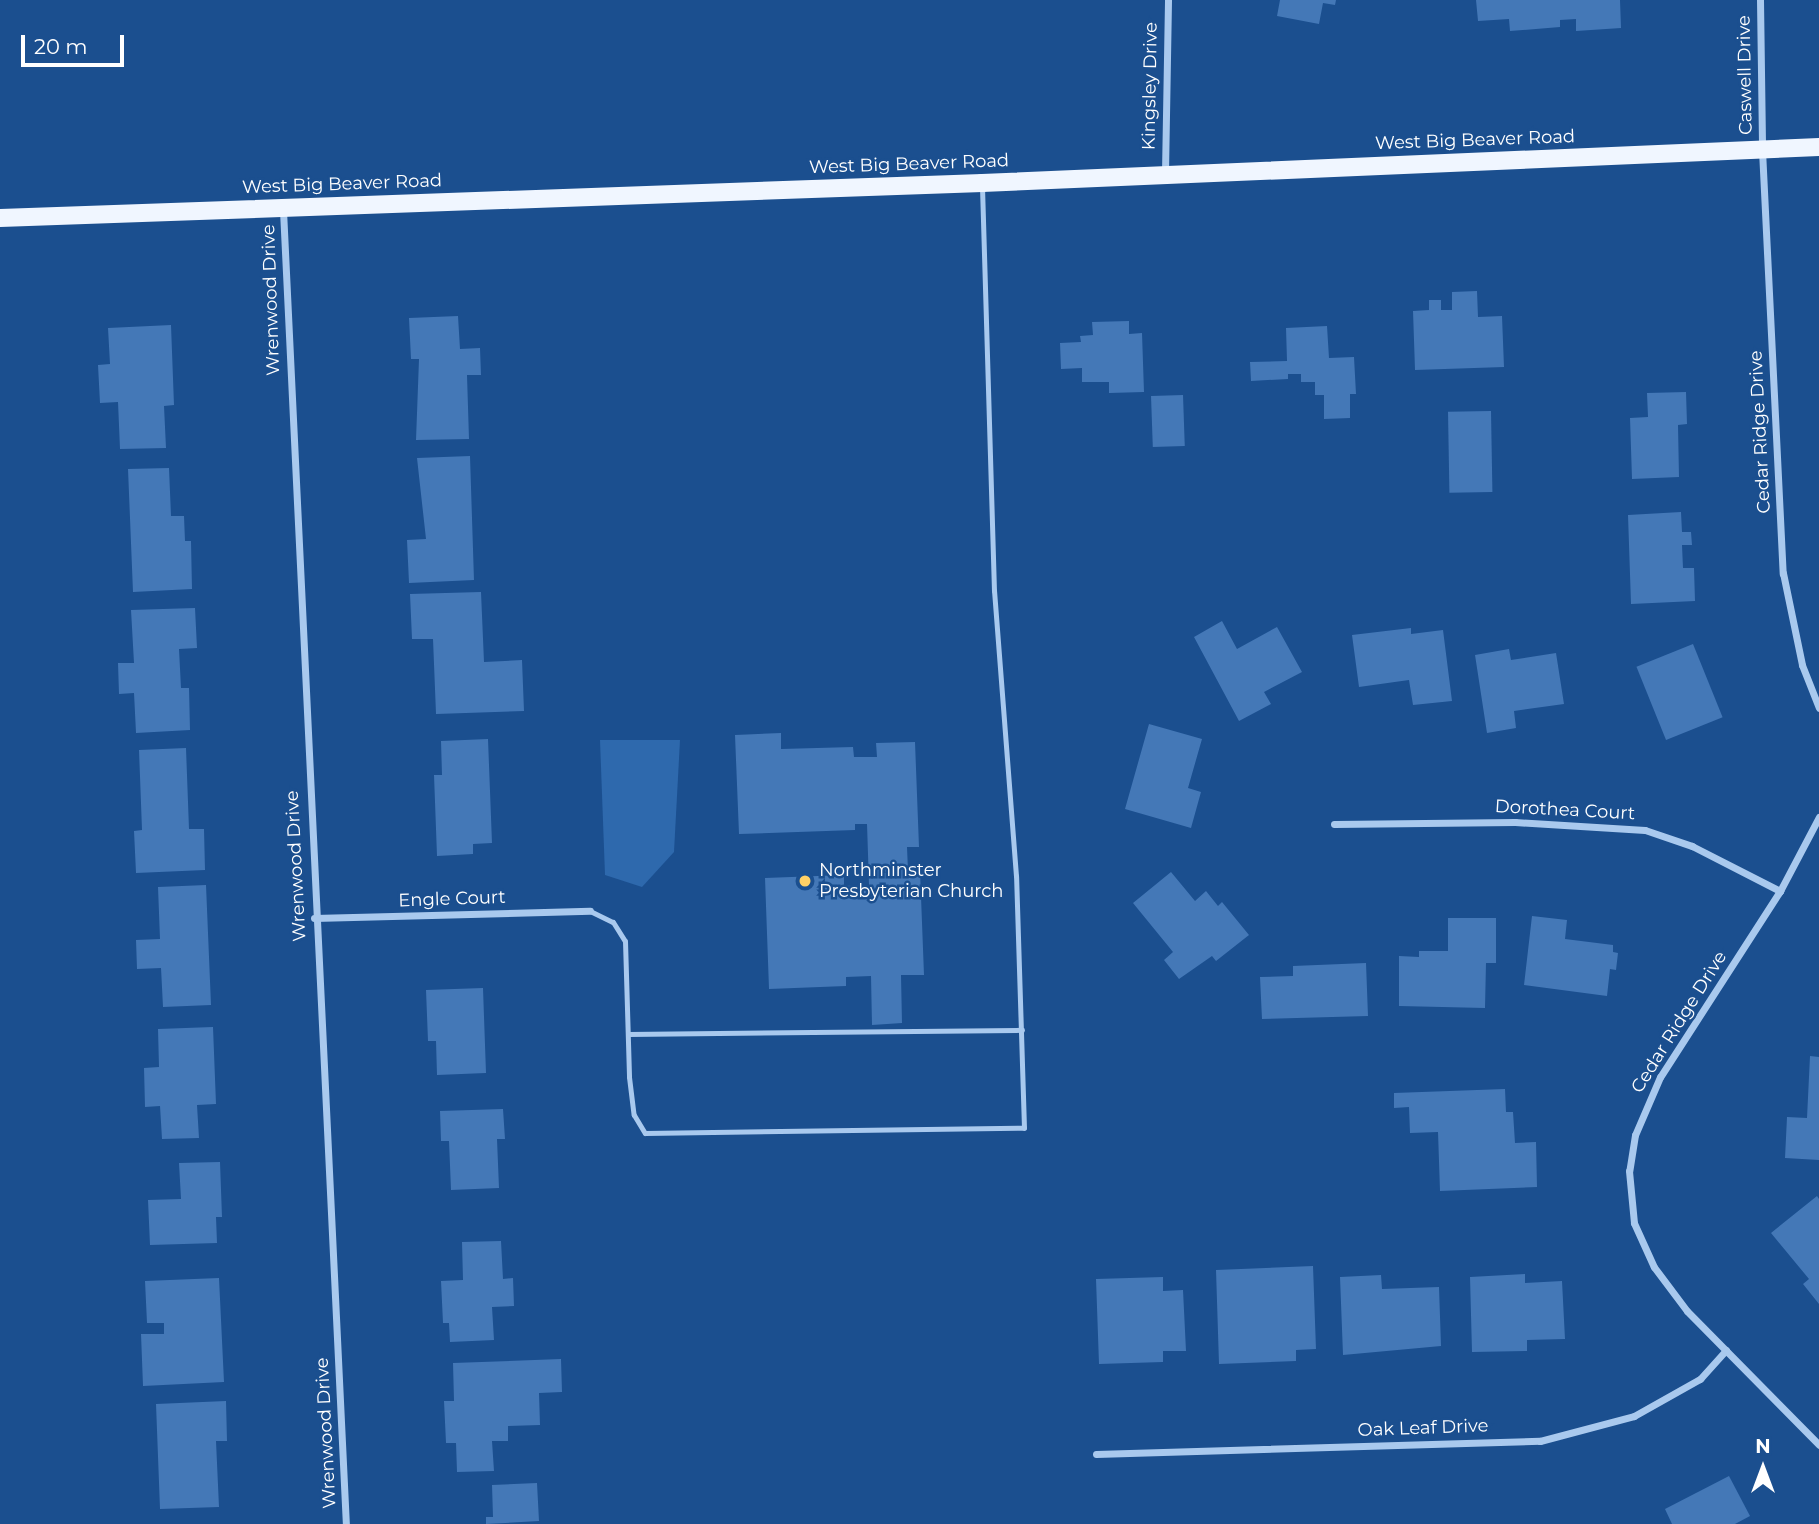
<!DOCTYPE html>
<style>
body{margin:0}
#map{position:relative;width:1819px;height:1524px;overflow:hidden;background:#1b4f8f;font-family:Montserrat,sans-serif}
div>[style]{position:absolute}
.green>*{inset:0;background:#2e69ad}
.building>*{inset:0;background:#4478b7;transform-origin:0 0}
.service>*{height:5px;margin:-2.5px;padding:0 2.5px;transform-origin:2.5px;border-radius:2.5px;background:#a9c9ee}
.minor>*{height:7px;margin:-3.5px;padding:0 3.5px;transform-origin:3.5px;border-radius:3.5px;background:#a9c9ee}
.primary>*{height:18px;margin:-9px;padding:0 9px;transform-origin:9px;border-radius:9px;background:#f0f6ff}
.dots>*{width:19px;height:19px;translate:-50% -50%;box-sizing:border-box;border:4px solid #1b4f8f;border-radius:50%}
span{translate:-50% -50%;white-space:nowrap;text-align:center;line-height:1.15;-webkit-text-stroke:5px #1b4f8f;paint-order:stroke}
.street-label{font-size:18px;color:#fff}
.poi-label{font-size:18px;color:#fff}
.left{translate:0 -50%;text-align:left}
.north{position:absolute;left:1728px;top:1433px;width:70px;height:70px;-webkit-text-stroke:5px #1b4f8f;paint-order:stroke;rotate:0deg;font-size:19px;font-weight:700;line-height:28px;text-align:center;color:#fff}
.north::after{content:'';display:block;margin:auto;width:24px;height:32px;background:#fff;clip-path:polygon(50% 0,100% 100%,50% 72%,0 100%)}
.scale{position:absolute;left:21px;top:35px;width:103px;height:32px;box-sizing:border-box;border:4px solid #fff;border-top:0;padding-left:9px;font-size:21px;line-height:24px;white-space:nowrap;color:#fff;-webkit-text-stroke:5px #1b4f8f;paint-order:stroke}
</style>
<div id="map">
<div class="green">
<div style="clip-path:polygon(600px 740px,680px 740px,674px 852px,642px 887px,605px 875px)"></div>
</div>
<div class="building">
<div style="clip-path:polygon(1280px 0,1336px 0,1335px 5px,1323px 3px,1319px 24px,1277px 16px)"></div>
<div style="clip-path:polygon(1476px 0,1620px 0,1621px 28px,1576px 31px,1576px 19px,1560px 20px,1560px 27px,1510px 31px,1509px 19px,1478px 21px)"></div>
<div style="clip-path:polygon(1477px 291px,1478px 317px,1502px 316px,1504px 367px,1415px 370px,1413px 311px,1429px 310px,1429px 300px,1441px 300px,1441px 310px,1452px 310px,1452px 292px)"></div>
<div style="clip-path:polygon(458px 316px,460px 349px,480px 348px,481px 375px,467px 375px,469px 439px,416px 440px,419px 359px,411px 359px,409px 318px)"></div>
<div style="clip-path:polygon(1129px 321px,1129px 334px,1142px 333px,1144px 392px,1109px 393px,1109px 382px,1082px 382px,1082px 368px,1061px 369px,1060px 343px,1081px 342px,1080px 336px,1093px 335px,1092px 322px)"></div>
<div style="clip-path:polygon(171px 325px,174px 405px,164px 406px,166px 448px,120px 449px,118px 402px,100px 403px,98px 365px,110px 364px,108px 328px)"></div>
<div style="clip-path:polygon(1327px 326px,1329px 358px,1354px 357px,1356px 394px,1350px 394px,1350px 418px,1324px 419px,1324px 395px,1315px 395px,1315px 382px,1301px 382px,1301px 374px,1288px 374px,1288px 379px,1251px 381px,1250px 362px,1287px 361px,1286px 328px)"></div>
<div style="clip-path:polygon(1686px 392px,1687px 424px,1678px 425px,1679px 477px,1632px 479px,1630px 418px,1648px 417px,1647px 393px)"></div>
<div style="left:1183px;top:395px;width:51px;height:32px;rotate:88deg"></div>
<div style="left:1491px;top:411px;width:81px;height:43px;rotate:89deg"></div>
<div style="clip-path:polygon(470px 456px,474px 580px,409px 583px,407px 540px,426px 539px,417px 458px)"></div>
<div style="clip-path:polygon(169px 468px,171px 516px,184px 516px,185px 541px,191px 541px,192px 589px,133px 592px,128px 469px)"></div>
<div style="clip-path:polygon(1681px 512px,1682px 532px,1691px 532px,1692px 545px,1682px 545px,1683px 568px,1694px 568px,1695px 601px,1631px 604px,1628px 515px)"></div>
<div style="clip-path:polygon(481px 592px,484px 662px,522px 660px,524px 711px,436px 714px,433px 639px,412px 639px,410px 594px)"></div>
<div style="clip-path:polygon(195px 608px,197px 648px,179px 649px,181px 688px,189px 688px,190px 730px,136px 733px,134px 693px,119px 694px,118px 663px,134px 663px,131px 610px)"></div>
<div style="clip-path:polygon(1222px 621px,1237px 649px,1277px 627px,1302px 672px,1264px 692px,1271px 704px,1239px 721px,1194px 637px)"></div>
<div style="clip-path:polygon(1411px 628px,1411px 634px,1443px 630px,1452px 701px,1413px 705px,1409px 680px,1359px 687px,1352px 635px)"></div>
<div style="left:1693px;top:644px;width:79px;height:61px;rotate:68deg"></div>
<div style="clip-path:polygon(1509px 649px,1511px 660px,1556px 653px,1564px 704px,1514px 711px,1516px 728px,1487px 733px,1475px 655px)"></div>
<div style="clip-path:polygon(1149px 724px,1202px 739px,1188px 788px,1201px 792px,1191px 828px,1125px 809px)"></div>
<div style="clip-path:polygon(781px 733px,781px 749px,853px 747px,854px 757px,877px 757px,876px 743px,915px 742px,919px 847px,907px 847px,908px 871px,920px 870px,924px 975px,901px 975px,902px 1023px,872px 1025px,871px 976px,846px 977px,846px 986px,769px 989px,765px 878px,844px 875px,844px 886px,869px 885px,867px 824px,855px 824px,855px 830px,739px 834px,735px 735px)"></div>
<div style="clip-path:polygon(488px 739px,492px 843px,473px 844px,473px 854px,437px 856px,434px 775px,442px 775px,441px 741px)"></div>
<div style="clip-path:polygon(186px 748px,189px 829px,204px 829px,205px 870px,136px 873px,134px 831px,142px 830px,139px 750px)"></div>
<div style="clip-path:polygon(1171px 872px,1195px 901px,1206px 891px,1218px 906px,1222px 902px,1249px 935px,1216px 961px,1212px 956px,1179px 979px,1164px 960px,1173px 952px,1133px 903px)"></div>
<div style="clip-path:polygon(206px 885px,211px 1005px,163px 1007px,161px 968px,137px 969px,136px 940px,160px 939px,158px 887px)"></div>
<div style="clip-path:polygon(1532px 916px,1567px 920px,1565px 939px,1613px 945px,1613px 952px,1618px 953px,1616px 970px,1610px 969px,1607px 996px,1524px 985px)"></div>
<div style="clip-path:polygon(1448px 918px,1496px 918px,1496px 963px,1486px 963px,1485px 1008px,1399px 1006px,1399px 956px,1419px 957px,1419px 951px,1448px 951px)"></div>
<div style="clip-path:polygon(1366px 963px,1368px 1016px,1262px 1019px,1260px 977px,1293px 976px,1293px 966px)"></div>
<div style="clip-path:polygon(483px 988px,486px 1073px,437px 1075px,436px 1041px,428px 1041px,426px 990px)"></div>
<div style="clip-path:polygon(213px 1027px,216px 1104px,197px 1105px,199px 1138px,162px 1139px,160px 1106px,145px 1107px,144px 1068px,159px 1067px,158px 1029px)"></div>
<div style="clip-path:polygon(1810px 1056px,1819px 1057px,1819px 1160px,1785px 1158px,1787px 1117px,1807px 1118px)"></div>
<div style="clip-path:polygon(1505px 1089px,1506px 1112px,1513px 1112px,1515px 1143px,1536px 1142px,1537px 1187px,1440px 1191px,1438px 1132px,1410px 1133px,1409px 1107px,1394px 1108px,1394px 1093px)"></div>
<div style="clip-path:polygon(503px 1109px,505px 1139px,497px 1139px,499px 1188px,451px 1190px,449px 1141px,441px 1141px,440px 1111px)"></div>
<div style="clip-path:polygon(220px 1162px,222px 1217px,216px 1217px,217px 1243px,150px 1245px,148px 1200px,181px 1199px,179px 1163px)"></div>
<div style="clip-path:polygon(1817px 1196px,1819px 1199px,1819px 1304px,1803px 1284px,1809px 1279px,1771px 1233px)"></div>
<div style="clip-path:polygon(501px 1241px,503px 1279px,513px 1278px,514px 1306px,492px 1307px,494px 1340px,450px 1342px,449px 1323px,443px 1323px,441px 1281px,463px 1280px,462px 1242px)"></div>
<div style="clip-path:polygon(1313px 1266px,1316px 1349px,1296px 1350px,1296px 1361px,1219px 1364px,1216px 1270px)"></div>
<div style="clip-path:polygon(1525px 1274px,1525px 1283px,1562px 1281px,1565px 1339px,1527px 1340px,1527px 1351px,1472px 1352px,1470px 1277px)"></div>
<div style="clip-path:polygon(1381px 1275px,1382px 1289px,1439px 1287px,1441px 1346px,1343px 1355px,1340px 1277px)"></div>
<div style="clip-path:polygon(1163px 1277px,1163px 1291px,1183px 1290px,1186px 1351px,1163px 1351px,1163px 1362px,1099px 1364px,1096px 1279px)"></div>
<div style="clip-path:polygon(219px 1278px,224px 1382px,143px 1386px,141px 1334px,164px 1334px,164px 1323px,147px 1323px,145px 1281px)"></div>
<div style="clip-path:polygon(561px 1359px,562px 1392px,539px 1393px,540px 1425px,508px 1426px,508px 1441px,492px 1441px,494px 1471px,457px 1472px,456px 1443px,446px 1443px,444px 1401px,454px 1401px,453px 1363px)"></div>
<div style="clip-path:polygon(226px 1401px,227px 1441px,216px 1441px,219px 1507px,160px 1509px,156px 1404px)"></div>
<div style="clip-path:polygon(1729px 1476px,1750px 1516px,1735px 1524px,1672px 1524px,1665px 1509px)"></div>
<div style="clip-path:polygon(537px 1483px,539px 1521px,486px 1524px,486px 1517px,493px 1517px,492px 1485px)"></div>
</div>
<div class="service">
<div style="left:590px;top:911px;width:25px;rotate:26deg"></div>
<div style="left:613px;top:922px;width:22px;rotate:58deg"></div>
<div style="left:625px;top:941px;width:136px;rotate:88.3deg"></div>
<div style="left:629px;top:1077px;width:38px;rotate:83deg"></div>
<div style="left:634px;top:1115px;width:21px;rotate:59deg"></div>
<div style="left:645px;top:1133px;width:379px;rotate:-0.8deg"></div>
<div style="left:1024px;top:1128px;width:252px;rotate:-91.8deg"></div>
<div style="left:1016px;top:876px;width:286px;rotate:-94.4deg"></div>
<div style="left:994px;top:591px;width:405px;rotate:-91.7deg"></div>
<div style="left:628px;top:1034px;width:394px;rotate:-0.6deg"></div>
</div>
<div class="minor">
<div style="left:1760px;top:0;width:150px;rotate:89.2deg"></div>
<div style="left:1762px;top:150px;width:424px;rotate:87.2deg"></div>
<div style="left:1783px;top:573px;width:94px;rotate:78.3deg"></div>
<div style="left:1802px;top:665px;width:46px;rotate:68.4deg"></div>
<div style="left:1165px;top:173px;width:173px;rotate:-89deg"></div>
<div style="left:283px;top:210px;width:1316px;rotate:87.26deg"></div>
<div style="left:1819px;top:817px;width:84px;rotate:117.8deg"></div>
<div style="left:1780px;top:891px;width:221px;rotate:122.8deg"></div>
<div style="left:1660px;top:1077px;width:63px;rotate:113.3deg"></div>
<div style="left:1635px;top:1135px;width:36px;rotate:99deg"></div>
<div style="left:1629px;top:1171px;width:52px;rotate:84.5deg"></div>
<div style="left:1634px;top:1223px;width:48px;rotate:65.6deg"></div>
<div style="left:1654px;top:1267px;width:55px;rotate:53.1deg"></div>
<div style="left:1687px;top:1311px;width:188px;rotate:45.4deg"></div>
<div style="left:1334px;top:824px;width:181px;rotate:-0.6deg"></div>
<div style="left:1515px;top:822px;width:130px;rotate:3.5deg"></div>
<div style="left:1645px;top:830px;width:50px;rotate:18.8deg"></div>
<div style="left:1692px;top:846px;width:99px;rotate:27.1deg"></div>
<div style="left:314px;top:918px;width:276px;rotate:-1.5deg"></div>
<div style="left:1096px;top:1454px;width:444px;rotate:-1.7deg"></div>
<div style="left:1540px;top:1441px;width:97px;rotate:-14.9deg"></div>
<div style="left:1634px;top:1416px;width:76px;rotate:-29.3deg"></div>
<div style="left:1700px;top:1379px;width:39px;rotate:-48deg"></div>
</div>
<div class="primary">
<div style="left:0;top:218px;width:983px;rotate:-2.04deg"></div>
<div style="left:982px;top:183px;width:838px;rotate:-2.46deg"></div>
</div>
<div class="dots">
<div style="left:805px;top:881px;background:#ffd166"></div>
</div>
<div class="street-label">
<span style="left:1745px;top:75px;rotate:-91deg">Caswell Drive</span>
<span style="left:1150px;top:86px;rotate:-89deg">Kingsley Drive</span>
<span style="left:1475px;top:140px;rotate:-2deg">West Big Beaver Road</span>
<span style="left:909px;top:164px;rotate:-2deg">West Big Beaver Road</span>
<span style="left:342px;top:184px;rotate:-2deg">West Big Beaver Road</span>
<span style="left:271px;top:300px;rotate:-92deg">Wrenwood Drive</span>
<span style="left:1760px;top:432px;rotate:-93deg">Cedar Ridge Drive</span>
<span style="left:1565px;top:810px;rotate:3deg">Dorothea Court</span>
<span style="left:296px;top:866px;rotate:-93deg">Wrenwood Drive</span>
<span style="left:452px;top:899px;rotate:-2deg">Engle Court</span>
<span style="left:1679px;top:1022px;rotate:-58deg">Cedar Ridge Drive</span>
<span style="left:1423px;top:1428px;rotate:-2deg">Oak Leaf Drive</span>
<span style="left:326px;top:1433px;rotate:-93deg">Wrenwood Drive</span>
</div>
<div class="poi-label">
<span class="left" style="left:819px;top:881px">Northminster<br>Presbyterian Church</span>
</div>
<div class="north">N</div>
<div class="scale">20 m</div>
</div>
